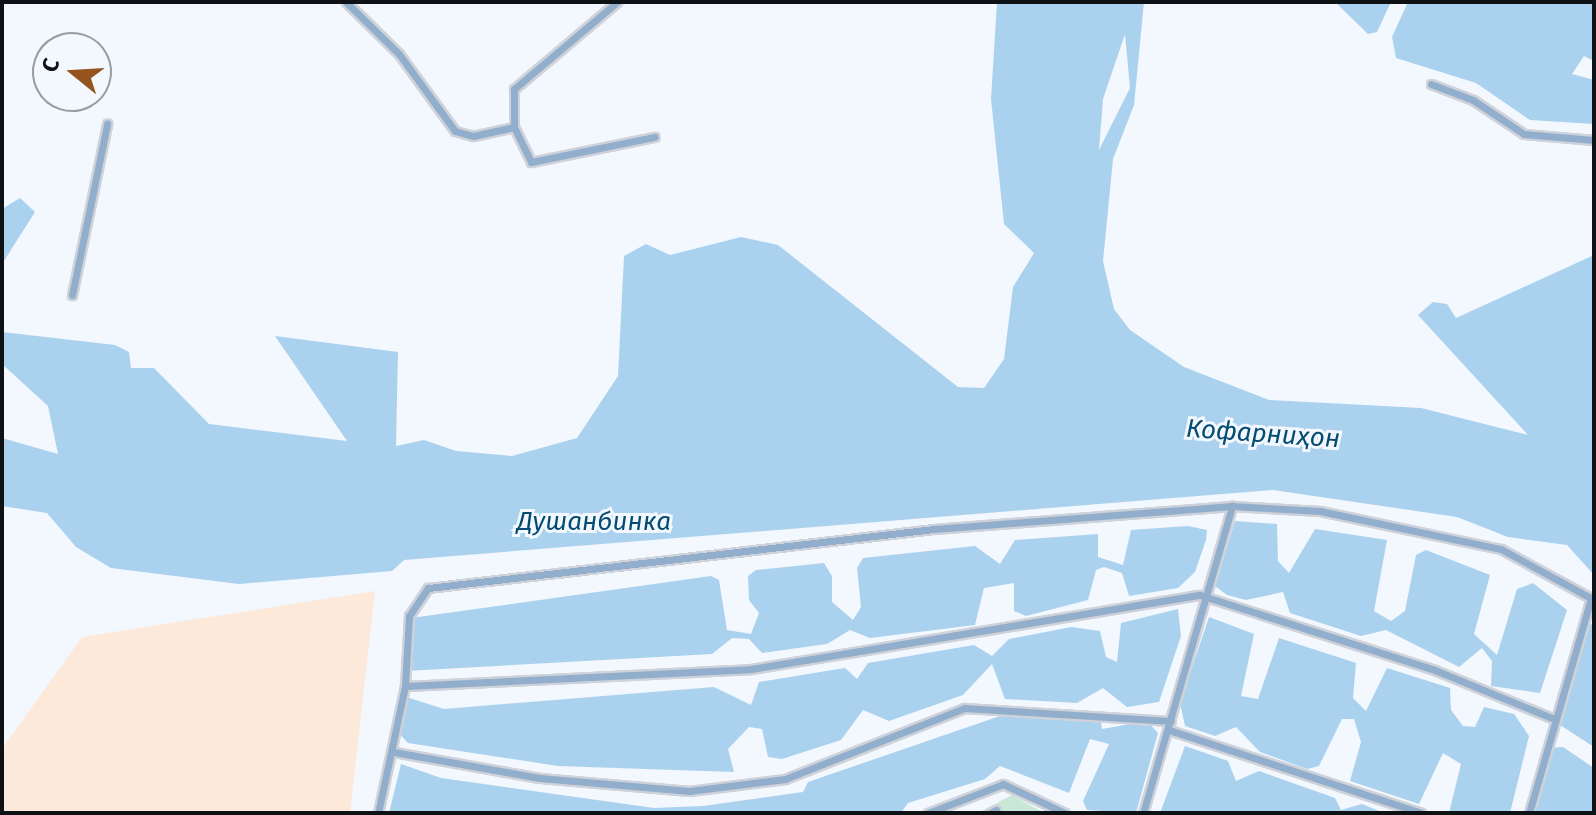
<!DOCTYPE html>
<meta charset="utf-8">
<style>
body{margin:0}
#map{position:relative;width:1596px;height:815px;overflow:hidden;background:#f3f7fe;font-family:"Fira Sans",sans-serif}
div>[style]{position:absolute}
.industrial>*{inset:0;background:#fde9da}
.green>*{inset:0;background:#c9e7d6}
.water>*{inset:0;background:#aad2ef}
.roads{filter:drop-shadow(2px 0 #cfd2d9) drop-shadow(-2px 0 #cfd2d9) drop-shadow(0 2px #cfd2d9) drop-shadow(0 -2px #cfd2d9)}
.minor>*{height:7px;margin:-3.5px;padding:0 3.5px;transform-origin:3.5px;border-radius:3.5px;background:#91afcc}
span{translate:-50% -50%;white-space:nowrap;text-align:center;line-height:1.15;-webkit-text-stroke:6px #f3f7fe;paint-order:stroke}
.water-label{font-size:26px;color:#044c71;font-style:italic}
.frame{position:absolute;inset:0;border:4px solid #0f1215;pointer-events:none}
.north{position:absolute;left:32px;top:32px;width:80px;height:80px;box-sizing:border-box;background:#f3f7fe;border:2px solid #989ba1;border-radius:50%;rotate:288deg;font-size:22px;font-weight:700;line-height:32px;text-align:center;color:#0f1215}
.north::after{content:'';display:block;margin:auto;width:28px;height:36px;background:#94541d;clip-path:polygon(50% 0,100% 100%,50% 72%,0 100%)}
</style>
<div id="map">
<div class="industrial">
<div style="clip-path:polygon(375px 591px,350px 813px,2px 813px,2px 749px,82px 637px)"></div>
</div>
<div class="green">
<div style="clip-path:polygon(1012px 795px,1044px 813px,978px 813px)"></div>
</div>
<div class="water">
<div style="clip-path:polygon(evenodd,997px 2px,1144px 2px,1134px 105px,1113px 159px,1103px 261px,1114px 309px,1130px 330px,1184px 367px,1269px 400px,1421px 408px,1528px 435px,1418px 315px,1433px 302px,1447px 304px,1456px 318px,1594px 255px,1594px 575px,1567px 545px,1508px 537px,1457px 517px,1273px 490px,404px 560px,392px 571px,239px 584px,111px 568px,76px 547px,47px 513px,2px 506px,2px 438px,58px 454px,48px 406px,2px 364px,2px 332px,115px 345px,129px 352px,131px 368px,154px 368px,209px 424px,347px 441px,275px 336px,398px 352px,396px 446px,424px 440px,456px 451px,512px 456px,577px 438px,618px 376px,624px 256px,646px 244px,670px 255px,741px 237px,778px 245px,958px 387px,984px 388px,1004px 359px,1013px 287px,1034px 253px,1004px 224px,991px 99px,997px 2px,1125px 34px,1130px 88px,1099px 150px,1103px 99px,1125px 34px)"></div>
<div style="clip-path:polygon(1335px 2px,1391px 2px,1377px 32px,1368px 34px)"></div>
<div style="clip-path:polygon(1408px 2px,1594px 2px,1594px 61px,1584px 56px,1572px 74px,1594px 80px,1594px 124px,1530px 120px,1476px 83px,1396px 58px,1392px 37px)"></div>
<div style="clip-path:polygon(20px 198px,35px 212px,2px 264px,2px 209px)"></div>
<div style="clip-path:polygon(1235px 521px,1277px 524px,1278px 561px,1289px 573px,1315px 529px,1387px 540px,1374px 611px,1391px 621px,1405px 611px,1416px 555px,1426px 550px,1490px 575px,1474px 634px,1497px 655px,1517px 589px,1533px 583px,1567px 610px,1540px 693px,1491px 686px,1492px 661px,1482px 648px,1459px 667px,1386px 630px,1361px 636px,1290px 613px,1283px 592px,1246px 600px,1227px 595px,1215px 586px)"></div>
<div style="clip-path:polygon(1188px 526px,1207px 530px,1206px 540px,1195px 572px,1178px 588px,1129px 596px,1122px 573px,1104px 567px,1096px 570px,1088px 600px,1026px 616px,1014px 611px,1014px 583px,984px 588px,975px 625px,870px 638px,850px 630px,827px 644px,762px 653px,749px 639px,732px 638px,712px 654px,406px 671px,411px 618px,711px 576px,719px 580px,727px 630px,751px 634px,759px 613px,749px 600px,748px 576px,756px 570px,824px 563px,832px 576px,832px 602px,853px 620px,861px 607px,857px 568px,863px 558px,975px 546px,1000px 564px,1015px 540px,1098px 534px,1098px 557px,1123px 565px,1131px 530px)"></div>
<div style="clip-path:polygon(1178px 609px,1181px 636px,1159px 702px,1127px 707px,1103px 688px,1077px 703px,1005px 699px,992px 664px,963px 695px,889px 721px,863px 710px,841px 740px,782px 759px,768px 757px,762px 729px,749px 727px,728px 749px,734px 772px,558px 766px,408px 743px,396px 730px,403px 696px,444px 709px,714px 687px,751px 705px,759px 682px,845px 668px,857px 679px,868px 663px,974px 645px,992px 656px,1009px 639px,1071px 627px,1100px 631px,1106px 657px,1117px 662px,1121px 623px)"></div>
<div style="clip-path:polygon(1209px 617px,1254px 634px,1241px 696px,1258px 699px,1279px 638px,1356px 663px,1353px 698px,1366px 711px,1387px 668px,1450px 688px,1451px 710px,1463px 726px,1475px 727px,1484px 707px,1514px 714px,1529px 736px,1510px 813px,1449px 813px,1461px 764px,1443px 753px,1419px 804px,1350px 781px,1361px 742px,1354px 719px,1342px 719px,1319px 766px,1307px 769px,1260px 752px,1236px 727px,1215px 736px,1185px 726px,1180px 703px)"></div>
<div style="clip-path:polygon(1591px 624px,1594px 626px,1594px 747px,1557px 723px,1581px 634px)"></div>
<div style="clip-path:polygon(1000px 716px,1101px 722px,1102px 729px,1147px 721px,1158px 733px,1136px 813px,1087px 810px,1083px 801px,1109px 744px,1090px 739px,1069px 793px,1000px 766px,985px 779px,908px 803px,901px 813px,389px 813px,401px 764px,441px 778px,654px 808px,703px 806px,803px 792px,808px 782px)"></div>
<div style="clip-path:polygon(1185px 746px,1228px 761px,1236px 781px,1259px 771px,1335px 798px,1341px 810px,1362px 804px,1384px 813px,1160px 813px)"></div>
<div style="clip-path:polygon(1563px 747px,1594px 768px,1593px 813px,1533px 813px,1548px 748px)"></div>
</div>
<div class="roads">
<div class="minor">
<div style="left:346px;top:2px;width:74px;rotate:44.5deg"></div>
<div style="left:399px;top:54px;width:95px;rotate:54deg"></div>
<div style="left:455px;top:131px;width:19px;rotate:16deg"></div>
<div style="left:473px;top:136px;width:42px;rotate:-12.4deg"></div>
<div style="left:617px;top:2px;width:135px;rotate:139.8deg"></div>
<div style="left:514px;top:89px;width:38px;rotate:90deg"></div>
<div style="left:514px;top:127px;width:39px;rotate:64deg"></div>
<div style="left:531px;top:162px;width:126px;rotate:-11.5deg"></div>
<div style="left:1431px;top:84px;width:45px;rotate:20.9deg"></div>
<div style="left:1473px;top:100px;width:61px;rotate:33.7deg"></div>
<div style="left:1524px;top:134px;width:70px;rotate:4.9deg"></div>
<div style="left:72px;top:295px;width:175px;rotate:-78.4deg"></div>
<div style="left:405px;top:686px;width:70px;rotate:-86.7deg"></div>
<div style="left:409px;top:616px;width:34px;rotate:-56deg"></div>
<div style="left:428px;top:588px;width:509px;rotate:-6.65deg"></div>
<div style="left:934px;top:529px;width:299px;rotate:-4.4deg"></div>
<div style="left:1169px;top:730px;width:265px;rotate:18.2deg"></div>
<div style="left:394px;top:752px;width:148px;rotate:10.1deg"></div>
<div style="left:540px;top:778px;width:150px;rotate:5deg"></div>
<div style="left:689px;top:791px;width:97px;rotate:-7.1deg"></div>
<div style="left:785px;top:779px;width:193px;rotate:-21.6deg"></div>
<div style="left:964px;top:708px;width:207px;rotate:3.6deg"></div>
<div style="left:378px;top:813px;width:130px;rotate:-78deg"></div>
<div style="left:405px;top:686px;width:346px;rotate:-2.8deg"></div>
<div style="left:751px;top:669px;width:455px;rotate:-9.4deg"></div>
<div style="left:1200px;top:595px;width:247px;rotate:17.7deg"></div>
<div style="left:1435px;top:670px;width:126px;rotate:22.3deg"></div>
<div style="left:928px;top:813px;width:80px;rotate:-21.1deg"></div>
<div style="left:1003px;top:784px;width:68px;rotate:25.1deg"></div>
<div style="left:990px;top:813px;width:7px;rotate:-27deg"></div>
<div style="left:1143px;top:813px;width:320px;rotate:-73.8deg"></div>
<div style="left:1232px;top:506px;width:88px;rotate:3.3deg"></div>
<div style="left:1320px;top:511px;width:185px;rotate:11.9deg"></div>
<div style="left:1501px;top:549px;width:106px;rotate:28.7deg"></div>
<div style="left:1529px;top:813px;width:224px;rotate:-73.9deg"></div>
</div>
</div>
<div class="water-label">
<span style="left:1263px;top:434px;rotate:4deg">Кофарниҳон</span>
<span style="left:594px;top:522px">Душанбинка</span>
</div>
<div class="frame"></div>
<div class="north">С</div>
</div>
